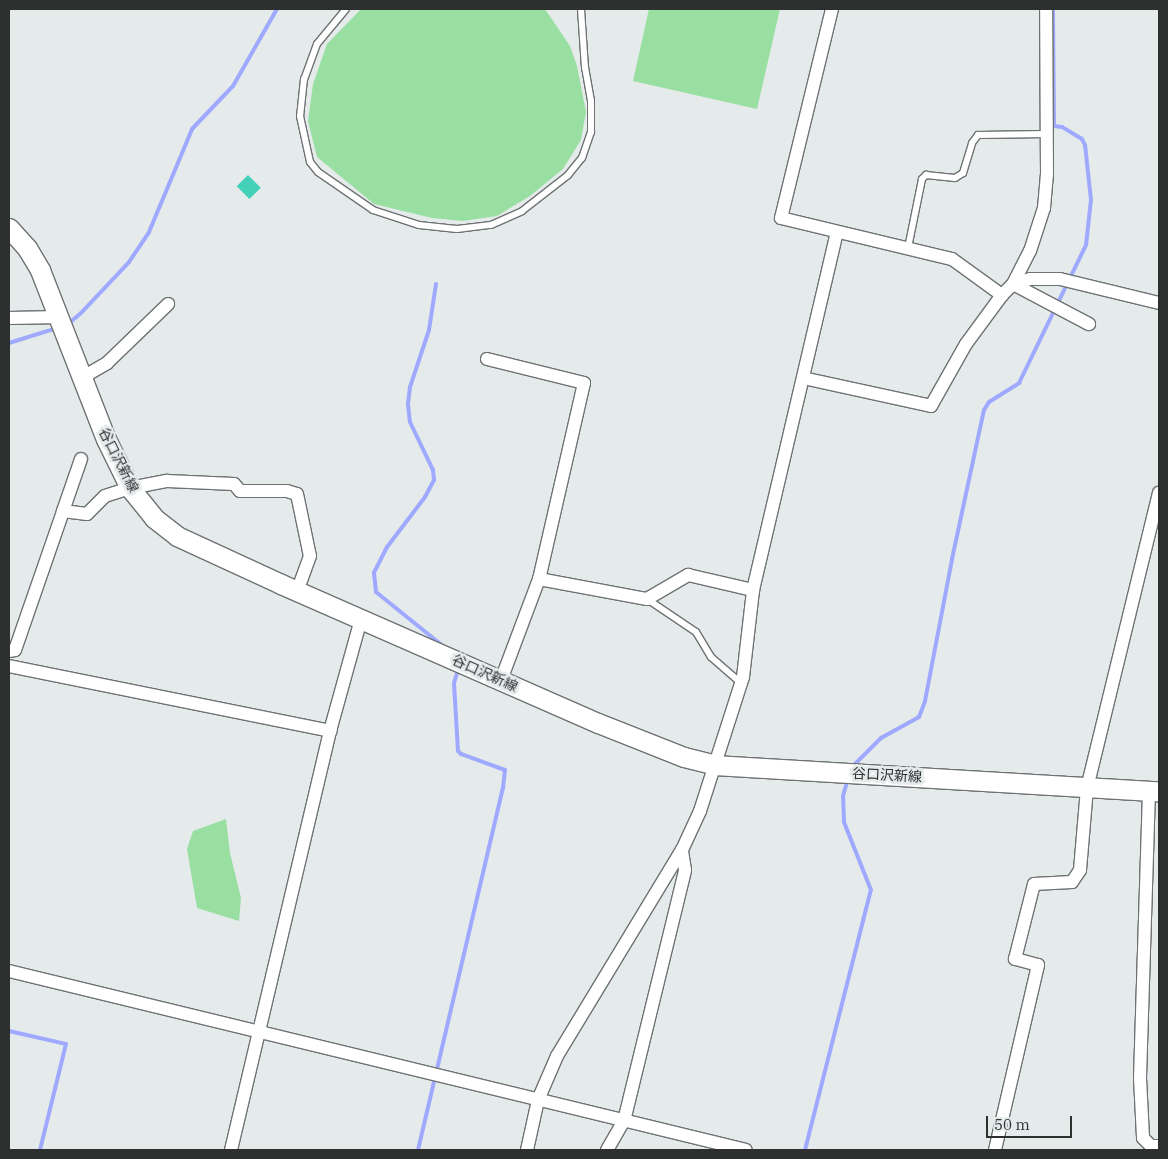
<!DOCTYPE html>
<meta charset="utf-8">
<style>
body{margin:0}
#map{position:relative;width:1168px;height:1159px;overflow:hidden;background:#e5eaeb;font-family:"IBM Plex Serif","Noto Sans JP",serif}
div>[style]{position:absolute}
.green>*{inset:0;background:#9adfa2}
.stream>*{height:4px;margin:-2px;padding:0 2px;transform-origin:2px;border-radius:2px;background:#9ea9ff}
.building>*{inset:0;background:#43d1ba;transform-origin:0 0}
.roads{filter:drop-shadow(1px 0 #6e7273) drop-shadow(-1px 0 #6e7273) drop-shadow(0 1px #6e7273) drop-shadow(0 -1px #6e7273)}
.lane>*{height:6px;margin:-3px;padding:0 3px;transform-origin:3px;border-radius:3px;background:#fff}
.street>*{height:12px;margin:-6px;padding:0 6px;transform-origin:6px;border-radius:6px;background:#fff}
.secondary>*{height:19px;margin:-9.5px;padding:0 9.5px;transform-origin:9.5px;border-radius:9.5px;background:#fff}
span{translate:-50% -50%;white-space:nowrap;text-align:center;line-height:1.15;-webkit-text-stroke:5px #e5eaeb;paint-order:stroke}
.street-label{font-size:14px;color:#2e3030}
.frame{position:absolute;inset:0;border:10px solid #2e3030;pointer-events:none}
.scale{position:absolute;left:986px;top:1116px;width:86px;height:22px;box-sizing:border-box;border:2px solid #2e3030;border-top:0;padding-left:6px;font-size:15px;line-height:18px;white-space:nowrap;color:#2e3030;-webkit-text-stroke:4px #e5eaeb;paint-order:stroke}
</style>
<div id="map">
<div class="green">
<div style="clip-path:polygon(361px 9px,545px 9px,570px 46px,577px 66px,586px 112px,581px 140px,563px 169px,530px 196px,497px 216px,463px 221px,432px 218px,374px 204px,317px 157px,308px 121px,313px 84px,327px 44px)"></div>
<div style="clip-path:polygon(649px 9px,780px 9px,757px 109px,633px 81px)"></div>
<div style="clip-path:polygon(226px 819px,230px 853px,241px 898px,239px 921px,197px 908px,187px 849px,193px 831px)"></div>
</div>
<div class="stream">
<div style="left:436px;top:284px;width:47px;rotate:98.7deg"></div>
<div style="left:429px;top:330px;width:60px;rotate:108.4deg"></div>
<div style="left:410px;top:387px;width:17px;rotate:97deg"></div>
<div style="left:408px;top:404px;width:18px;rotate:84deg"></div>
<div style="left:410px;top:422px;width:53px;rotate:64.4deg"></div>
<div style="left:433px;top:470px;width:10px;rotate:84deg"></div>
<div style="left:434px;top:480px;width:19px;rotate:118deg"></div>
<div style="left:425px;top:497px;width:63px;rotate:127.2deg"></div>
<div style="left:387px;top:547px;width:29px;rotate:117deg"></div>
<div style="left:374px;top:573px;width:19px;rotate:84deg"></div>
<div style="left:376px;top:592px;width:86px;rotate:38.9deg"></div>
<div style="left:68px;top:324px;width:17px;rotate:-40deg"></div>
<div style="left:81px;top:313px;width:70px;rotate:-46.7deg"></div>
<div style="left:129px;top:262px;width:36px;rotate:-56deg"></div>
<div style="left:149px;top:232px;width:112px;rotate:-67.3deg"></div>
<div style="left:192px;top:129px;width:59px;rotate:-46.4deg"></div>
<div style="left:233px;top:86px;width:89px;rotate:-60.3deg"></div>
<div style="left:9px;top:343px;width:50px;rotate:-17.4deg"></div>
<div style="left:853px;top:766px;width:40px;rotate:-45deg"></div>
<div style="left:881px;top:738px;width:43px;rotate:-28.9deg"></div>
<div style="left:919px;top:717px;width:17px;rotate:-69deg"></div>
<div style="left:925px;top:701px;width:145px;rotate:-79.2deg"></div>
<div style="left:952px;top:559px;width:152px;rotate:-77.9deg"></div>
<div style="left:984px;top:410px;width:9px;rotate:-58deg"></div>
<div style="left:989px;top:402px;width:36px;rotate:-32deg"></div>
<div style="left:1019px;top:383px;width:153px;rotate:-64.1deg"></div>
<div style="left:1086px;top:245px;width:45px;rotate:-83.7deg"></div>
<div style="left:1091px;top:200px;width:55px;rotate:-96.2deg"></div>
<div style="left:1085px;top:145px;width:7px;rotate:-117deg"></div>
<div style="left:1082px;top:139px;width:23px;rotate:-149deg"></div>
<div style="left:1062px;top:127px;width:8px;rotate:-173deg"></div>
<div style="left:1054px;top:126px;width:117px;rotate:-90.5deg"></div>
<div style="left:9px;top:1031px;width:58px;rotate:12.8deg"></div>
<div style="left:66px;top:1044px;width:109px;rotate:103.8deg"></div>
<div style="left:418px;top:1150px;width:372px;rotate:-76.8deg"></div>
<div style="left:503px;top:788px;width:18px;rotate:-84deg"></div>
<div style="left:505px;top:770px;width:47px;rotate:-160deg"></div>
<div style="left:461px;top:754px;width:4px;rotate:-135deg"></div>
<div style="left:458px;top:751px;width:68px;rotate:-93.4deg"></div>
<div style="left:454px;top:683px;width:17px;rotate:-73deg"></div>
<div style="left:805px;top:1150px;width:268px;rotate:-75.8deg"></div>
<div style="left:871px;top:890px;width:73px;rotate:-111.7deg"></div>
<div style="left:844px;top:822px;width:26px;rotate:-92deg"></div>
<div style="left:843px;top:796px;width:18px;rotate:-74deg"></div>
</div>
<div class="building">
<div style="left:248px;top:175px;width:18px;height:16px;rotate:45deg"></div>
</div>
<div class="roads">
<div class="lane">
<div style="left:346px;top:9px;width:45px;rotate:129.6deg"></div>
<div style="left:317px;top:44px;width:37px;rotate:110deg"></div>
<div style="left:304px;top:79px;width:37px;rotate:96deg"></div>
<div style="left:300px;top:116px;width:47px;rotate:77.7deg"></div>
<div style="left:310px;top:162px;width:13px;rotate:51deg"></div>
<div style="left:318px;top:172px;width:67px;rotate:34.6deg"></div>
<div style="left:373px;top:210px;width:48px;rotate:18.1deg"></div>
<div style="left:419px;top:225px;width:38px;rotate:6deg"></div>
<div style="left:457px;top:229px;width:34px;rotate:-7deg"></div>
<div style="left:491px;top:225px;width:34px;rotate:-24deg"></div>
<div style="left:522px;top:211px;width:58px;rotate:-38deg"></div>
<div style="left:568px;top:175px;width:22px;rotate:-51deg"></div>
<div style="left:582px;top:158px;width:28px;rotate:-71deg"></div>
<div style="left:591px;top:132px;width:31px;rotate:-90deg"></div>
<div style="left:591px;top:101px;width:34px;rotate:-100deg"></div>
<div style="left:585px;top:68px;width:59px;rotate:-93.9deg"></div>
<div style="left:908px;top:248px;width:70px;rotate:-78.5deg"></div>
<div style="left:922px;top:179px;width:6px;rotate:-45deg"></div>
<div style="left:926px;top:175px;width:29px;rotate:6deg"></div>
<div style="left:955px;top:178px;width:9px;rotate:-32deg"></div>
<div style="left:963px;top:173px;width:31px;rotate:-73deg"></div>
<div style="left:972px;top:143px;width:10px;rotate:-53deg"></div>
<div style="left:978px;top:135px;width:69px;rotate:-0.8deg"></div>
<div style="left:647px;top:599px;width:59px;rotate:34deg"></div>
<div style="left:696px;top:632px;width:29px;rotate:59deg"></div>
<div style="left:711px;top:657px;width:40px;rotate:41deg"></div>
</div>
<div class="street">
<div style="left:832px;top:9px;width:215px;rotate:103.7deg"></div>
<div style="left:781px;top:218px;width:176px;rotate:13.5deg"></div>
<div style="left:952px;top:259px;width:62px;rotate:35.8deg"></div>
<div style="left:1013px;top:284px;width:18px;rotate:-16deg"></div>
<div style="left:1030px;top:279px;width:30px"></div>
<div style="left:1060px;top:279px;width:102px;rotate:13.6deg"></div>
<div style="left:1013px;top:284px;width:86px;rotate:27.8deg"></div>
<div style="left:9px;top:318px;width:51px;rotate:-1.1deg"></div>
<div style="left:487px;top:359px;width:100px;rotate:13.9deg"></div>
<div style="left:584px;top:383px;width:201px;rotate:102.9deg"></div>
<div style="left:539px;top:579px;width:108px;rotate:110.6deg"></div>
<div style="left:83px;top:377px;width:28px;rotate:-30deg"></div>
<div style="left:107px;top:363px;width:85px;rotate:-44deg"></div>
<div style="left:803px;top:378px;width:131px;rotate:12.3deg"></div>
<div style="left:931px;top:406px;width:71px;rotate:-60.6deg"></div>
<div style="left:966px;top:344px;width:61px;rotate:-53.7deg"></div>
<div style="left:1002px;top:295px;width:16px;rotate:-45deg"></div>
<div style="left:1013px;top:284px;width:37px;rotate:-63deg"></div>
<div style="left:1030px;top:251px;width:45px;rotate:-72deg"></div>
<div style="left:1044px;top:208px;width:34px;rotate:-85deg"></div>
<div style="left:1047px;top:174px;width:165px;rotate:-90.3deg"></div>
<div style="left:63px;top:511px;width:55px;rotate:-70.9deg"></div>
<div style="left:539px;top:579px;width:110px;rotate:10.5deg"></div>
<div style="left:647px;top:599px;width:48px;rotate:-30.3deg"></div>
<div style="left:688px;top:575px;width:67px;rotate:13deg"></div>
<div style="left:9px;top:651px;width:6px;rotate:-9deg"></div>
<div style="left:15px;top:650px;width:147px;rotate:-70.9deg"></div>
<div style="left:63px;top:511px;width:24px;rotate:7deg"></div>
<div style="left:87px;top:514px;width:25px;rotate:-45deg"></div>
<div style="left:105px;top:496px;width:26px;rotate:-18deg"></div>
<div style="left:130px;top:488px;width:38px;rotate:-11deg"></div>
<div style="left:167px;top:481px;width:67px;rotate:2.6deg"></div>
<div style="left:234px;top:484px;width:9px;rotate:49deg"></div>
<div style="left:240px;top:491px;width:47px"></div>
<div style="left:287px;top:491px;width:10px;rotate:17deg"></div>
<div style="left:297px;top:494px;width:63px;rotate:78.2deg"></div>
<div style="left:310px;top:556px;width:37px;rotate:110deg"></div>
<div style="left:9px;top:666px;width:328px;rotate:11.4deg"></div>
<div style="left:1149px;top:791px;width:287px;rotate:91.8deg"></div>
<div style="left:1140px;top:1078px;width:60px;rotate:87.1deg"></div>
<div style="left:1143px;top:1138px;width:11px;rotate:45deg"></div>
<div style="left:1151px;top:1146px;width:8px"></div>
<div style="left:9px;top:971px;width:758px;rotate:13.65deg"></div>
<div style="left:231px;top:1150px;width:431px;rotate:-76.7deg"></div>
<div style="left:330px;top:731px;width:116px;rotate:-74.5deg"></div>
<div style="left:527px;top:1150px;width:51px;rotate:-77.6deg"></div>
<div style="left:538px;top:1100px;width:48px;rotate:-66.6deg"></div>
<div style="left:557px;top:1056px;width:241px;rotate:-58.8deg"></div>
<div style="left:682px;top:850px;width:43px;rotate:-65.2deg"></div>
<div style="left:700px;top:811px;width:141px;rotate:-72.2deg"></div>
<div style="left:743px;top:677px;width:88px;rotate:-83.4deg"></div>
<div style="left:753px;top:590px;width:367px;rotate:-76.8deg"></div>
<div style="left:607px;top:1150px;width:34px;rotate:-60deg"></div>
<div style="left:624px;top:1121px;width:258px;rotate:-76.3deg"></div>
<div style="left:685px;top:870px;width:20px;rotate:-99deg"></div>
<div style="left:995px;top:1150px;width:190px;rotate:-76.9deg"></div>
<div style="left:1038px;top:965px;width:24px;rotate:-165deg"></div>
<div style="left:1015px;top:959px;width:77px;rotate:-75.8deg"></div>
<div style="left:1034px;top:884px;width:38px;rotate:-3deg"></div>
<div style="left:1072px;top:882px;width:14px;rotate:-56deg"></div>
<div style="left:1080px;top:870px;width:82px;rotate:-85.1deg"></div>
<div style="left:1087px;top:788px;width:304px;rotate:-76.3deg"></div>
</div>
<div class="secondary">
<div style="left:9px;top:228px;width:27px;rotate:48deg"></div>
<div style="left:27px;top:248px;width:26px;rotate:59deg"></div>
<div style="left:40px;top:270px;width:181px;rotate:68.7deg"></div>
<div style="left:106px;top:439px;width:55px;rotate:63.9deg"></div>
<div style="left:130px;top:488px;width:38px;rotate:51deg"></div>
<div style="left:154px;top:518px;width:29px;rotate:38deg"></div>
<div style="left:177px;top:536px;width:115px;rotate:24.8deg"></div>
<div style="left:281px;top:584px;width:346px;rotate:23.7deg"></div>
<div style="left:598px;top:723px;width:92px;rotate:21.6deg"></div>
<div style="left:684px;top:757px;width:32px;rotate:14deg"></div>
<div style="left:715px;top:765px;width:445px;rotate:3.4deg"></div>
</div>
</div>
<div class="street-label">
<span style="left:119px;top:460px;rotate:63deg">谷口沢新線</span>
<span style="left:485px;top:673px;rotate:24deg">谷口沢新線</span>
<span style="left:887px;top:775px;rotate:3deg">谷口沢新線</span>
</div>
<div class="frame"></div>
<div class="scale">50 m</div>
</div>
